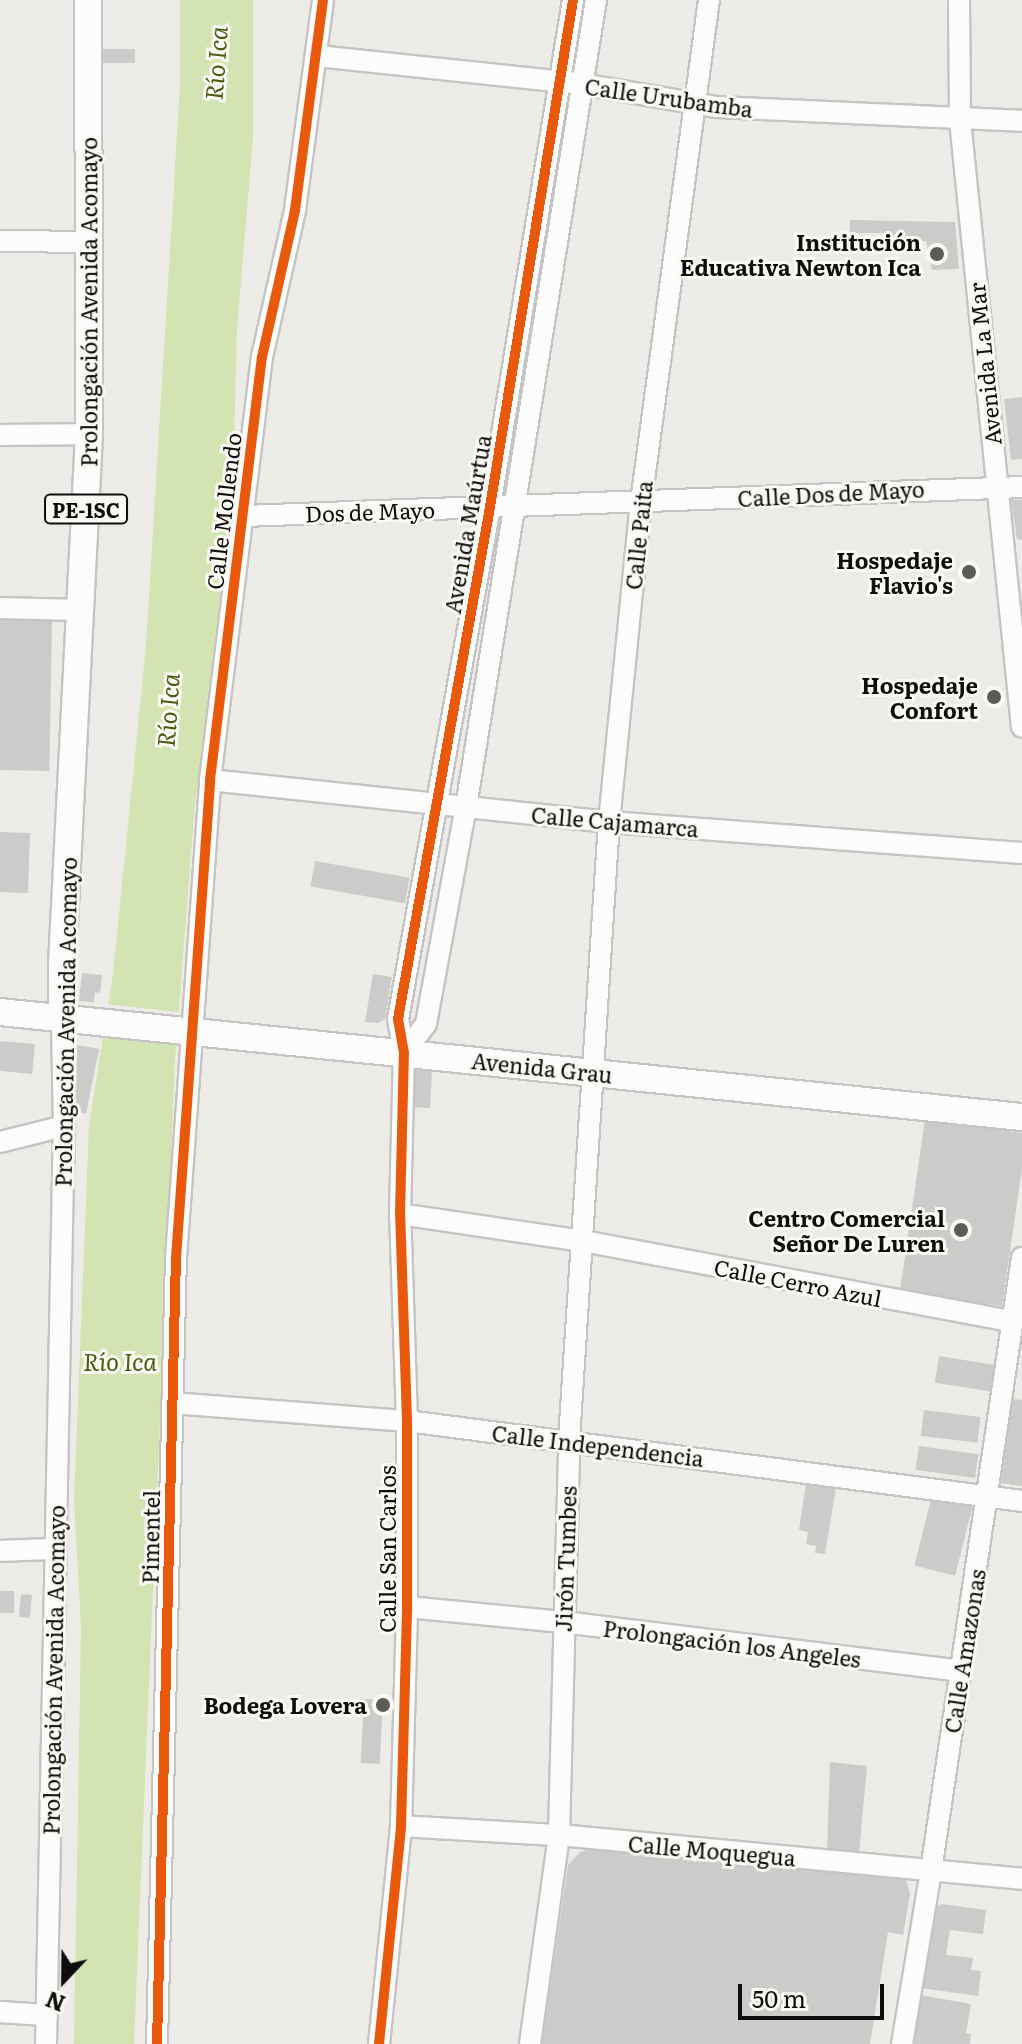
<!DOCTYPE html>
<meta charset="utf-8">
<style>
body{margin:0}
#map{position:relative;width:1022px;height:2044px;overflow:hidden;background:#edebe8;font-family:Literata,serif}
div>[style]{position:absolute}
.water>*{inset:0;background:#d3e3b1}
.pier>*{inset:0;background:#edebe8;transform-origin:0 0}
.building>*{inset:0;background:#cbcbc9;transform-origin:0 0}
.roads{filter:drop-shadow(2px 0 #c6c4c2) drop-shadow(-2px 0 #c6c4c2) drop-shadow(0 2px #c6c4c2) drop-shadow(0 -2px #c6c4c2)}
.minor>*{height:20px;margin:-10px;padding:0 10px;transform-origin:10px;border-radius:10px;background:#fcfcfc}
.major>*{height:26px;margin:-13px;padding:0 13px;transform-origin:13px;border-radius:13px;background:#fcfcfc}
.cycleway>*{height:10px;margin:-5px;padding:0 5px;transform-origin:5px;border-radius:5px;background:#e8590c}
.dots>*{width:22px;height:22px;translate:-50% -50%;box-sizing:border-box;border:4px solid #fbf9f4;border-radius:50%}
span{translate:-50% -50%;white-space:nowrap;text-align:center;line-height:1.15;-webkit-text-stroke:6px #fbf9f4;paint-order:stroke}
.shield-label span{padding:2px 6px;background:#fbf9f4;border:2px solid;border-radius:6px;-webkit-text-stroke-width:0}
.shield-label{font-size:20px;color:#0e0d0b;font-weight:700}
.street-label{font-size:22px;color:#0e0d0b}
.poi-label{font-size:22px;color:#0e0d0b;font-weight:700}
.right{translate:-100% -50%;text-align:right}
.water-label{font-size:24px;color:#4b5d13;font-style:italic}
.north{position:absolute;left:24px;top:1940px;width:80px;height:80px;-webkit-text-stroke:6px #fbf9f4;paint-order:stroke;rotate:202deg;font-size:22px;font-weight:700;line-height:32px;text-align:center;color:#0e0d0b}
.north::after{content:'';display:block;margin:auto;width:28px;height:36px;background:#0e0d0b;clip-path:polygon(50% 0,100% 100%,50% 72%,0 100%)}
.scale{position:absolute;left:738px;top:1984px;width:146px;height:36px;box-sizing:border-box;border:4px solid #0e0d0b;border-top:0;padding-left:10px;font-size:24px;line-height:28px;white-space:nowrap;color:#0e0d0b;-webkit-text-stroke:6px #fbf9f4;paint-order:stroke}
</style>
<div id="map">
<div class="water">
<div style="clip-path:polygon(180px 0,253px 0,253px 139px,237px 329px,233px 487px,195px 803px,175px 1059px,134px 2044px,74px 2044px,81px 1626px,74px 1500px,89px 1126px,113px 974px,146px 645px,180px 85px)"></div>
</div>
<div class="pier">
<div style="left:104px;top:1004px;width:76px;height:24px;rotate:6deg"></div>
</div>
<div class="building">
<div style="left:102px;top:49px;width:33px;height:14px"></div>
<div style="clip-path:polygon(850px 220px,955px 222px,959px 269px,932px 270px,926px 241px,888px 240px,887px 233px,850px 233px)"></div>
<div style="clip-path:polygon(1022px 397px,1022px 459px,1011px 460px,1004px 399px)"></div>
<div style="clip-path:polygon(1011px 499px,1022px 500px,1022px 540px,1017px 539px)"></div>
<div style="left:52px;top:619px;width:152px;height:52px;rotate:91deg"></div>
<div style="left:0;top:832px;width:30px;height:60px;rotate:2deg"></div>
<div style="left:315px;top:861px;width:96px;height:26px;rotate:10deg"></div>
<div style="clip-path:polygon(82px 973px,102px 975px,100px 993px,95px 992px,94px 1002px,79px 1001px)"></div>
<div style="clip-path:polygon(373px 974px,392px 977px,385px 1019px,378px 1023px,365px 1022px)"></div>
<div style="left:0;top:1041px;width:35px;height:30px;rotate:5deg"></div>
<div style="clip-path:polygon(77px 1045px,99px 1049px,86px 1114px,73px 1110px)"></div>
<div style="left:410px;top:1070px;width:22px;height:37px;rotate:3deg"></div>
<div style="clip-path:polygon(925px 1119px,1022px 1133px,1022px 1169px,1002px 1306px,900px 1291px)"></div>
<div style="left:939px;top:1356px;width:57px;height:27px;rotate:9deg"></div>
<div style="clip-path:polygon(1013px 1399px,1022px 1400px,1022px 1486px,1001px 1483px)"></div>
<div style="left:924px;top:1410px;width:57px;height:26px;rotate:7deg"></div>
<div style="left:919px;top:1446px;width:60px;height:24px;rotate:8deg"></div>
<div style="clip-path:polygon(807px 1477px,837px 1482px,825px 1554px,815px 1553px,816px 1546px,806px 1544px,808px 1532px,799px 1530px)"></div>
<div style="left:934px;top:1487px;width:42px;height:81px;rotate:14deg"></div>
<div style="left:0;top:1591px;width:14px;height:22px"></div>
<div style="left:21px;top:1594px;width:11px;height:23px;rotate:5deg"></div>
<div style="left:364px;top:1699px;width:19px;height:64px;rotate:3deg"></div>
<div style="clip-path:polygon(830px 1762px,867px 1766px,859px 1854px,827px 1855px)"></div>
<div style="clip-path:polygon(590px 1849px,906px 1879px,910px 1894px,903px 1935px,888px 1932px,870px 2044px,542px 2044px,568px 1865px,580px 1852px)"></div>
<div style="clip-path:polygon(942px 1904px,986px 1910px,983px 1934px,950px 1930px,946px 1955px,973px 1958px,971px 1970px,981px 1971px,978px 1996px,921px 1988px,933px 1908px)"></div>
<div style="clip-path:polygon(920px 1995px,971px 2004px,966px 2033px,971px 2034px,970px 2044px,913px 2044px)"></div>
</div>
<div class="roads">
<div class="minor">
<div style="left:959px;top:0;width:120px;rotate:89.5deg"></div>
<div style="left:960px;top:120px;width:610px;rotate:84.17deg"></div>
<div style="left:317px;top:56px;width:266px;rotate:6deg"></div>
<div style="left:582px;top:84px;width:137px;rotate:9.7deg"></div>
<div style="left:717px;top:107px;width:305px;rotate:2.6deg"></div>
<div style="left:0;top:241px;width:89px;rotate:0.6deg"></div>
<div style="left:0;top:435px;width:89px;rotate:-0.6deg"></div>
<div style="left:244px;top:516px;width:779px;rotate:-2.13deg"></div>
<div style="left:0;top:608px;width:81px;rotate:1.4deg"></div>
<div style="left:210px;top:780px;width:401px;rotate:6deg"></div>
<div style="left:609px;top:822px;width:414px;rotate:4.3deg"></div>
<div style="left:404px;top:1053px;width:36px;rotate:-53deg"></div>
<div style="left:426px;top:1024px;width:221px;rotate:-79.6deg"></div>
<div style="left:466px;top:807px;width:817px;rotate:-80.85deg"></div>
<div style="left:0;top:1142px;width:66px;rotate:-14deg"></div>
<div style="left:400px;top:1214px;width:185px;rotate:8.4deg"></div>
<div style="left:583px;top:1241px;width:439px;rotate:10.6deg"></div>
<div style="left:172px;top:1403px;width:236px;rotate:4.4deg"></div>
<div style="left:407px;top:1421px;width:620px;rotate:7.41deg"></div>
<div style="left:0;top:1551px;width:55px;rotate:-2.1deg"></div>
<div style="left:407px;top:1607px;width:157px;rotate:5.5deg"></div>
<div style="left:563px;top:1622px;width:400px;rotate:7deg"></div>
<div style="left:401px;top:1826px;width:158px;rotate:3.3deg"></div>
<div style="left:559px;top:1835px;width:465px;rotate:5.4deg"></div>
<div style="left:0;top:2012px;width:47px;rotate:3.7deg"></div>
<div style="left:46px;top:2044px;width:918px;rotate:-88.88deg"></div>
<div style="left:64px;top:1126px;width:108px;rotate:-91.1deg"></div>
<div style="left:157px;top:2044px;width:786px;rotate:-88.62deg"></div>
<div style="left:176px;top:1258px;width:479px;rotate:-85.9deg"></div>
<div style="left:210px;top:780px;width:426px;rotate:-83deg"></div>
<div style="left:262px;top:357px;width:151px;rotate:-77.3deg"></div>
<div style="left:295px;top:210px;width:212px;rotate:-82.4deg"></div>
<div style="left:379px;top:2044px;width:219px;rotate:-84.2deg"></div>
<div style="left:401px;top:1826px;width:219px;rotate:-88.4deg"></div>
<div style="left:407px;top:1607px;width:186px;rotate:-90deg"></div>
<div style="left:407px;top:1421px;width:207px;rotate:-91.9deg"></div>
<div style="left:400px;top:1214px;width:161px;rotate:-88.6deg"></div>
<div style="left:404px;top:1053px;width:35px;rotate:-100deg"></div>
<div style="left:398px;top:1019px;width:520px;rotate:-79.81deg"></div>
<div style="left:490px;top:507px;width:514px;rotate:-80.7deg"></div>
<div style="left:530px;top:2044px;width:211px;rotate:-82.1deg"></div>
<div style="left:559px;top:1835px;width:395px;rotate:-88.5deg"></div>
<div style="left:569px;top:1440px;width:619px;rotate:-86.3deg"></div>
<div style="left:609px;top:822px;width:322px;rotate:-84.3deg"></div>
<div style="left:641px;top:502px;width:507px;rotate:-82.29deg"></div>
<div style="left:902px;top:2044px;width:175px;rotate:-80.5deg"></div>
<div style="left:931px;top:1871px;width:620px;rotate:-81.56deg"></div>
</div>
<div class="major">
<div style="left:0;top:1012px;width:1027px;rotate:5.87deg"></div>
<div style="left:62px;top:1018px;width:54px;rotate:-90deg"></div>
<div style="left:62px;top:964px;width:531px;rotate:-87.08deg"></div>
<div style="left:89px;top:434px;width:434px;rotate:-90.1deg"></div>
</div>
</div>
<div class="cycleway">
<div style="left:157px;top:2044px;width:786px;rotate:-88.62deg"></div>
<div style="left:176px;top:1258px;width:479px;rotate:-85.9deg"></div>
<div style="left:210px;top:780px;width:426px;rotate:-83deg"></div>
<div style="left:262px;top:357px;width:151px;rotate:-77.3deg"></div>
<div style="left:295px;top:210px;width:212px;rotate:-82.4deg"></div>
<div style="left:379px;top:2044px;width:219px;rotate:-84.2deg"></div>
<div style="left:401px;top:1826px;width:219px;rotate:-88.4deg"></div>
<div style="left:407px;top:1607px;width:186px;rotate:-90deg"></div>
<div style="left:407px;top:1421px;width:207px;rotate:-91.9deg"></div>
<div style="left:400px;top:1214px;width:161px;rotate:-88.6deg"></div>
<div style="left:404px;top:1053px;width:35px;rotate:-100deg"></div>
<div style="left:398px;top:1019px;width:520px;rotate:-79.81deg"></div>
<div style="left:490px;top:507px;width:514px;rotate:-80.7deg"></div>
</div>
<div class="dots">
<div style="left:937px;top:254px;background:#5c5b58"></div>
<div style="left:969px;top:572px;background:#5c5b58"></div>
<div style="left:994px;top:697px;background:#5c5b58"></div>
<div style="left:961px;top:1230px;background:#5c5b58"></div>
<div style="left:383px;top:1705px;background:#5c5b58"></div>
</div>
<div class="shield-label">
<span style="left:86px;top:509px">PE-1SC</span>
</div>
<div class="street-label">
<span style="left:669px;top:97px;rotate:8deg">Calle Urubamba</span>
<span style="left:88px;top:302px;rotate:-90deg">Prolongación Avenida Acomayo</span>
<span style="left:984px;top:364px;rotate:-96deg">Avenida La Mar</span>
<span style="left:831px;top:493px;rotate:-3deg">Calle Dos de Mayo</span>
<span style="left:223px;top:511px;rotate:-83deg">Calle Mollendo</span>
<span style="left:370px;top:511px;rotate:-2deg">Dos de Mayo</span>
<span style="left:467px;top:524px;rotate:-80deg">Avenida Maúrtua</span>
<span style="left:638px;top:535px;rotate:-84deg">Calle Paita</span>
<span style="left:615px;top:821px;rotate:5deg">Calle Cajamarca</span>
<span style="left:65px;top:1022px;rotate:-89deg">Prolongación Avenida Acomayo</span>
<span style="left:542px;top:1067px;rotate:6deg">Avenida Grau</span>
<span style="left:798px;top:1282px;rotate:11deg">Calle Cerro Azul</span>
<span style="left:598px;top:1445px;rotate:7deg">Calle Independencia</span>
<span style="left:150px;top:1537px;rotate:-89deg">Pimentel</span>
<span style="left:387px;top:1549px;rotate:-90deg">Calle San Carlos</span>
<span style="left:565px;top:1559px;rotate:-88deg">Jirón Tumbes</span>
<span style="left:732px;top:1643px;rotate:7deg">Prolongación los Angeles</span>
<span style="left:964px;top:1651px;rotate:-81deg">Calle Amazonas</span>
<span style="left:53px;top:1670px;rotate:-89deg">Prolongación Avenida Acomayo</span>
<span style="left:712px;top:1850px;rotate:5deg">Calle Moquegua</span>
</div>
<div class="poi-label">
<span class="right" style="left:921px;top:254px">Institución<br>Educativa Newton Ica</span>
<span class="right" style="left:953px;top:572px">Hospedaje<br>Flavio's</span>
<span class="right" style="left:978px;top:697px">Hospedaje<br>Confort</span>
<span class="right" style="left:945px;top:1230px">Centro Comercial<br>Señor De Luren</span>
<span class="right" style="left:367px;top:1705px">Bodega Lovera</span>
</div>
<div class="water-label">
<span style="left:215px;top:63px;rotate:-86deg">Río Ica</span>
<span style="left:167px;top:710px;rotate:-86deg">Río Ica</span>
<span style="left:120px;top:1361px">Río Ica</span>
</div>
<div class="north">N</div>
<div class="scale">50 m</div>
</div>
